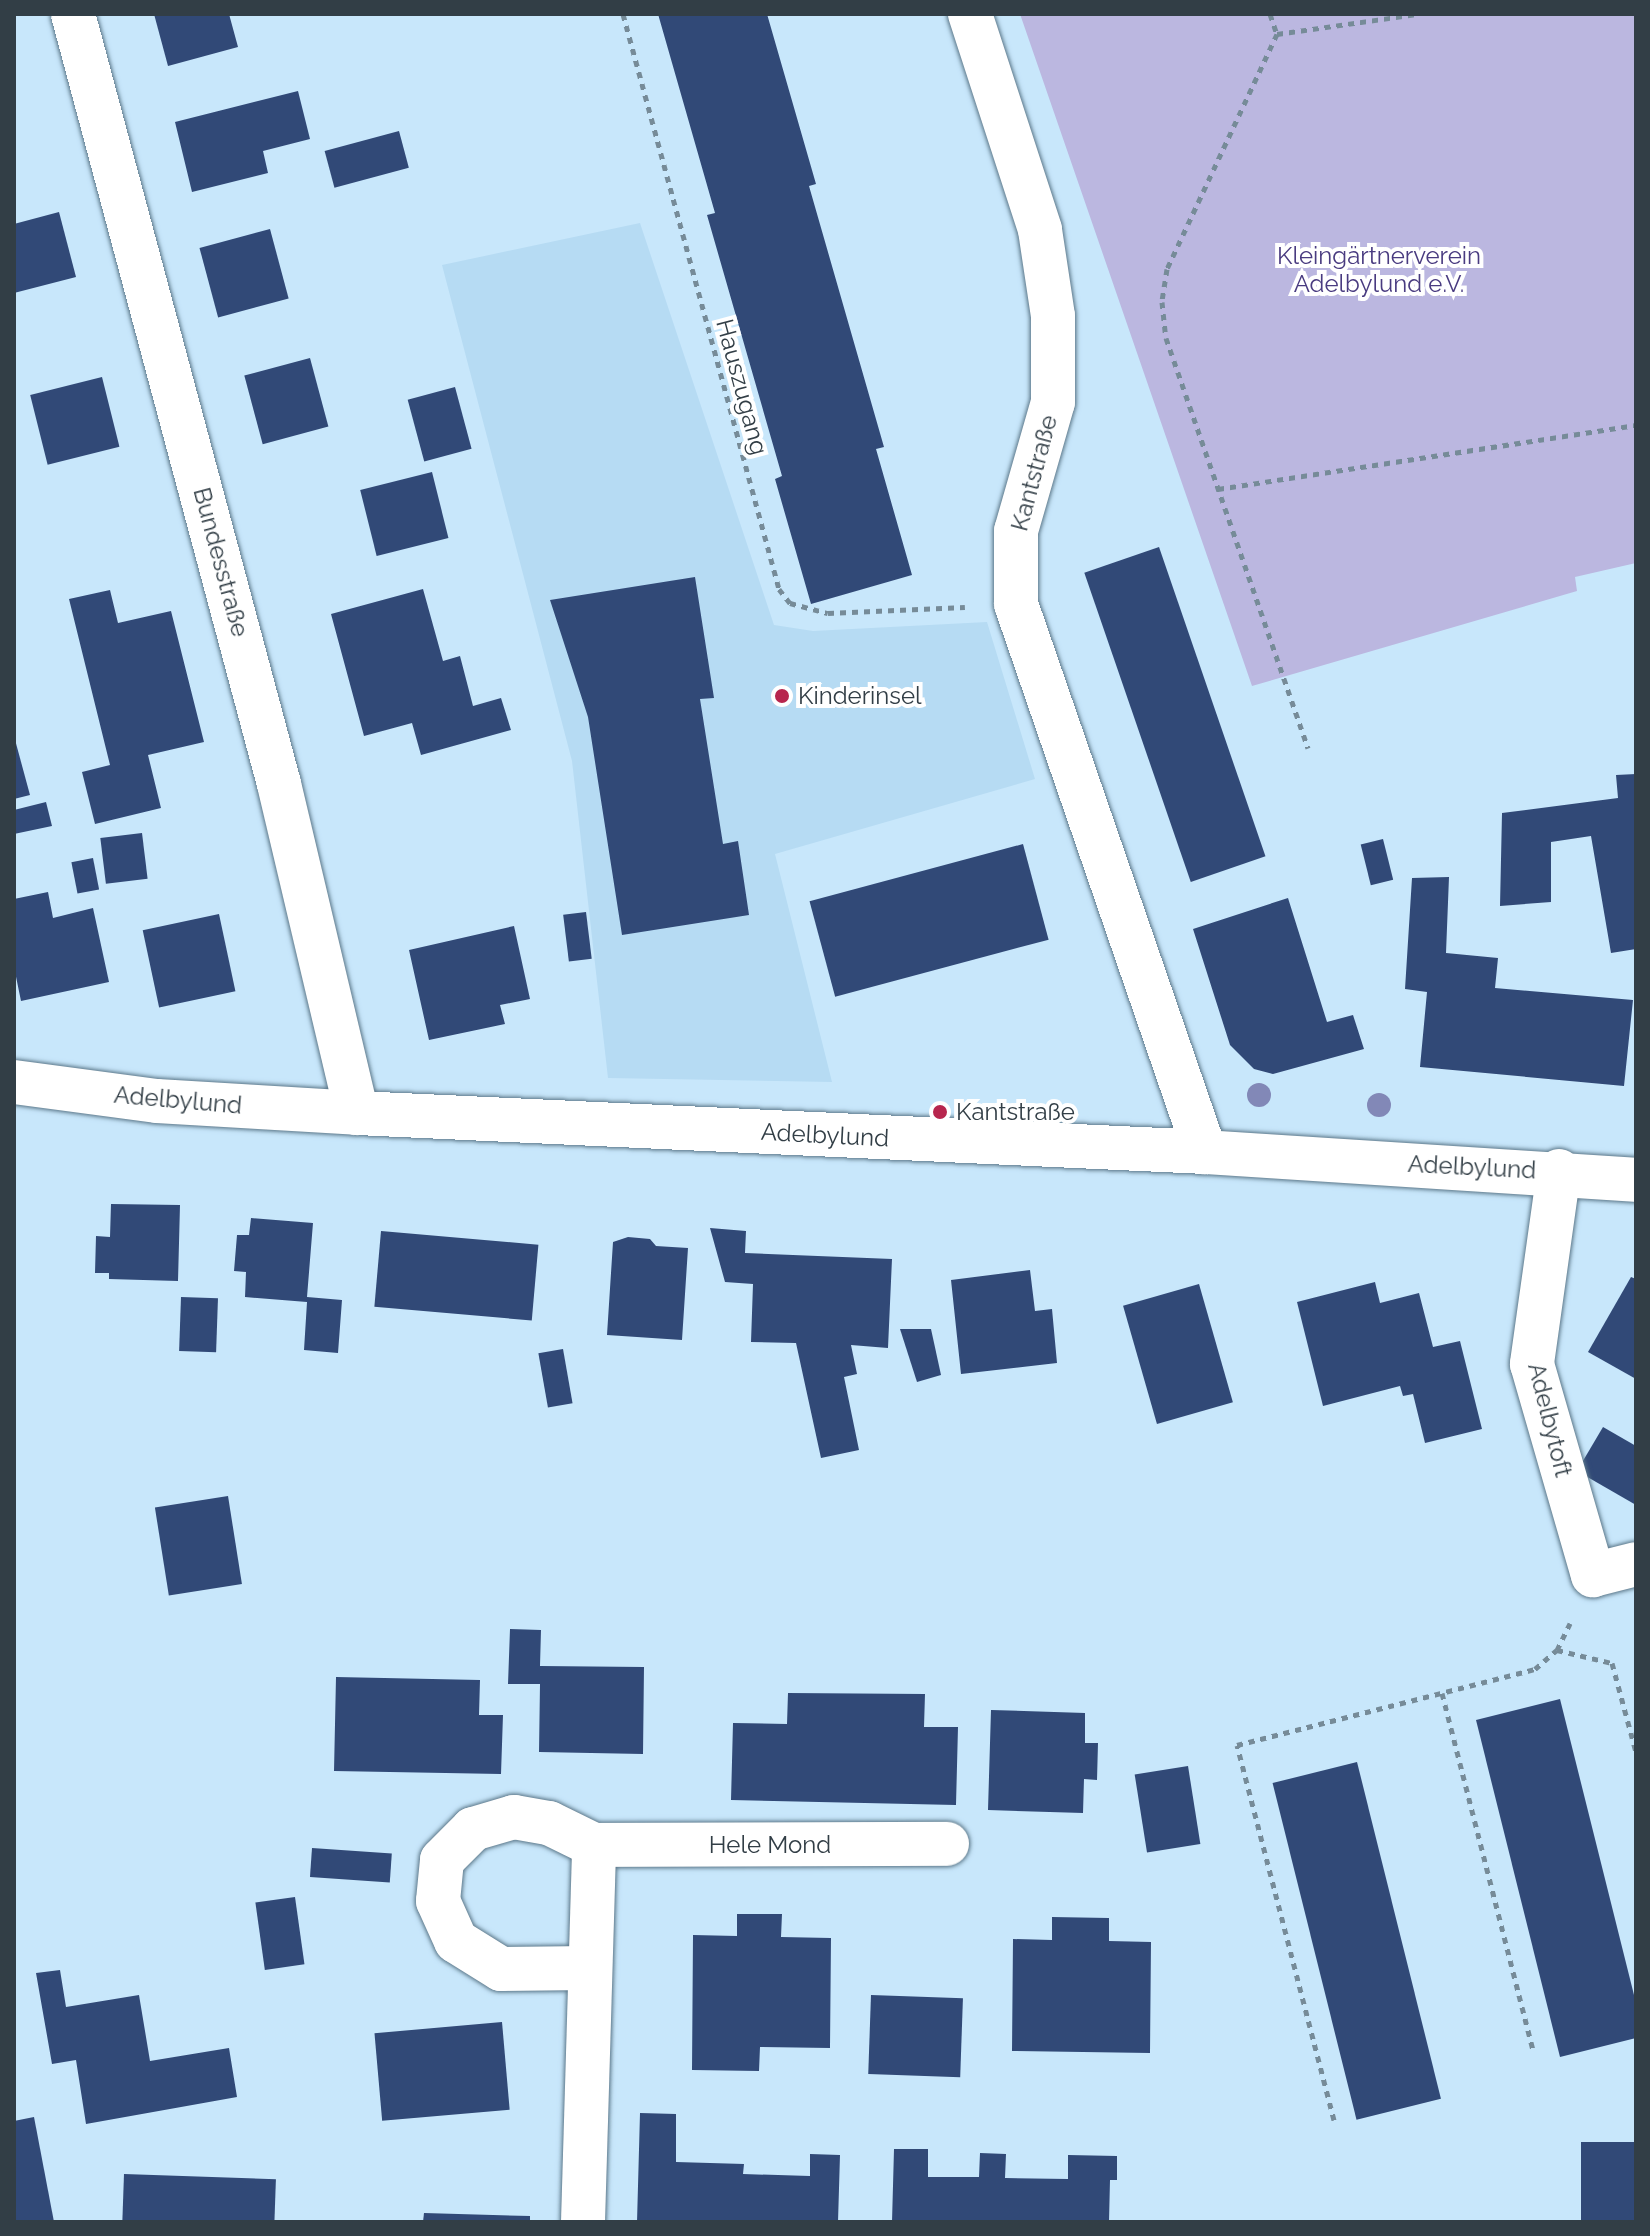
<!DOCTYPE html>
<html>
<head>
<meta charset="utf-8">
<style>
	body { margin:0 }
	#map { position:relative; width:1650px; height:2236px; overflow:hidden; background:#c8e7fb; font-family:Raleway,sans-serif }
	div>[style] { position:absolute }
	.built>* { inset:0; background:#b6dbf3 }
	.green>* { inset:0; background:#bbb7e0 }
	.building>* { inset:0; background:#314977; transform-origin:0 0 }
	.path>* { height:5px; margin-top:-2.5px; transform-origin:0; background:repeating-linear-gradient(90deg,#768b98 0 6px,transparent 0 12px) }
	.roads { filter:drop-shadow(0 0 2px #5c788a) drop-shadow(0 0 2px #5c788a) }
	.minor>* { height:44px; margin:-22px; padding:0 22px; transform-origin:22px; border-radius:22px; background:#fff }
	.trees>* { width:24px; height:24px; margin:-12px; border-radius:50%; background:#8288b7 }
	.dots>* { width:22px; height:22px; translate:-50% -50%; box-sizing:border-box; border:4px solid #fff; border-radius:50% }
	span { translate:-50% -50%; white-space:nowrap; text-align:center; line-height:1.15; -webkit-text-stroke:8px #fff; paint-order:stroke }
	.park-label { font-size:24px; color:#493b80 }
	.street-label { font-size:24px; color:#323e46 }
	.poi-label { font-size:24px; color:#323e46 }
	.left { translate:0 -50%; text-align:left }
	.frame { position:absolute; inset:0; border:16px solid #323e46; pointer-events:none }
</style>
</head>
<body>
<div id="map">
	<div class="built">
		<i style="clip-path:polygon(640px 223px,774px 625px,813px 631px,987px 622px,1035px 779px,775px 854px,832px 1082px,608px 1078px,572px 761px,442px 265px)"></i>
	</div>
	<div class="green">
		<i style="clip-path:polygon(1020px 14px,1636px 14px,1636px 563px,1575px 577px,1577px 591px,1252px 686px)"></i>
	</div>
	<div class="building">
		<i style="clip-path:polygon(154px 14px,229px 14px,238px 47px,168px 66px)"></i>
		<i style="clip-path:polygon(658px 14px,767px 14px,816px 184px,809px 186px,884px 447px,876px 449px,912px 575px,811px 604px,775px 479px,782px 476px,707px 215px,715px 213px)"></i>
		<i style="clip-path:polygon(298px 91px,310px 139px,263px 151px,268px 173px,192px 192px,175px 122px)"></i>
		<i style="left:399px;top:131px;width:38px;height:77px;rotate:75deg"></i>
		<i style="clip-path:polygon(59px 212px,76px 277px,14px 293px,14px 224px)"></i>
		<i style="left:270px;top:229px;width:72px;height:73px;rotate:75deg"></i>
		<i style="left:310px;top:358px;width:71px;height:68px;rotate:75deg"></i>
		<i style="left:102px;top:377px;width:72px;height:74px;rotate:76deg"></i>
		<i style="left:455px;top:387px;width:64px;height:49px;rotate:75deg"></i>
		<i style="left:432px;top:472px;width:68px;height:74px;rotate:76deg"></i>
		<i style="left:1159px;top:547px;width:327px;height:79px;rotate:71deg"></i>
		<i style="clip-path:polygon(695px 577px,714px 698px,700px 699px,723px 844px,738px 841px,749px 915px,622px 935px,588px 717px,550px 600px)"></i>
		<i style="clip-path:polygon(423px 589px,443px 661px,460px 656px,473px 706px,501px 698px,511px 730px,421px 755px,412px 723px,364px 736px,331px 614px)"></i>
		<i style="clip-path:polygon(110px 590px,118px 623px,171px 611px,204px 742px,148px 755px,161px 808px,95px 824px,82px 772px,110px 765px,69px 599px)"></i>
		<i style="clip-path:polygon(14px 736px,30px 795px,14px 799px)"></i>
		<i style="clip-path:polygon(1636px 774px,1636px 949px,1611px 953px,1591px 836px,1551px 842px,1551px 902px,1500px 906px,1502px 813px,1618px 798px,1616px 775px)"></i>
		<i style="clip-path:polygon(46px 802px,52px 826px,14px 834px,14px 810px)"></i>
		<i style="left:142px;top:833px;width:46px;height:42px;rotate:83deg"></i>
		<i style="left:1383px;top:839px;width:42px;height:23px;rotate:76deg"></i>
		<i style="left:1023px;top:844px;width:99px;height:221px;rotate:75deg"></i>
		<i style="left:93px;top:858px;width:32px;height:22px;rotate:79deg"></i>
		<i style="clip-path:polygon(1449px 877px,1446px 953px,1498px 958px,1495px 988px,1633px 1000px,1624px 1086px,1420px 1067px,1427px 992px,1405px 989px,1412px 878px)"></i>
		<i style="clip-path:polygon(48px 892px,53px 918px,93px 908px,109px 982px,21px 1001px,14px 967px,14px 899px)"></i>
		<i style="clip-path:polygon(1288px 898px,1327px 1022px,1353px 1015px,1364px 1049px,1273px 1074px,1254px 1069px,1230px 1045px,1193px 929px)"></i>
		<i style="left:586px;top:912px;width:47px;height:23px;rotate:83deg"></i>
		<i style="left:219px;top:914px;width:79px;height:78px;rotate:78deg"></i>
		<i style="clip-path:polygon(514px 926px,530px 999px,500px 1005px,505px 1024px,429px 1040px,409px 950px)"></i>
		<i style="clip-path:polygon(111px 1204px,180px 1205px,178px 1281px,109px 1279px,109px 1273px,95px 1273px,96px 1236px,110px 1237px)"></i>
		<i style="clip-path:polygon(251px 1218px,313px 1223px,307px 1297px,342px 1300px,338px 1353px,304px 1350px,307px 1302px,245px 1297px,246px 1272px,234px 1271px,237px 1235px,249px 1235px)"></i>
		<i style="clip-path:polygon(710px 1228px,746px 1231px,745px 1253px,892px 1259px,888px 1348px,851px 1345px,857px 1374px,844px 1377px,859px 1450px,821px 1458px,796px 1343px,751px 1342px,753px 1284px,725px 1282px)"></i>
		<i style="left:381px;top:1231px;width:158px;height:76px;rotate:5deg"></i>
		<i style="clip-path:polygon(628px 1237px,650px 1239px,656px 1246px,688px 1248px,682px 1340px,607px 1335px,613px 1242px)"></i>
		<i style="clip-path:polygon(1030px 1270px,1035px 1311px,1052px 1309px,1057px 1363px,961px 1374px,951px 1280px)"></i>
		<i style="clip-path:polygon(1631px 1277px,1636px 1279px,1636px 1379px,1588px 1352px)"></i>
		<i style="clip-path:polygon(1375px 1282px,1380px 1303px,1419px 1293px,1433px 1347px,1460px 1341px,1482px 1429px,1425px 1443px,1413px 1394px,1403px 1396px,1400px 1386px,1323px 1406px,1297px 1302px)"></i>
		<i style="left:1199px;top:1284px;width:123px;height:79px;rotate:74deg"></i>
		<i style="left:181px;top:1297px;width:37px;height:54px;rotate:2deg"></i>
		<i style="clip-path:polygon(900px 1329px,931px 1329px,941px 1375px,917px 1382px)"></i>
		<i style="left:563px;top:1349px;width:55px;height:25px;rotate:80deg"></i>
		<i style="clip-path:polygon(1603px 1427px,1636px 1446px,1636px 1505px,1577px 1471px)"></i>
		<i style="left:228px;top:1496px;width:89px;height:74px;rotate:81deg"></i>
		<i style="clip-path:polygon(510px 1629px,541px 1630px,540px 1666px,644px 1667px,643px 1754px,539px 1752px,540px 1684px,508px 1684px)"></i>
		<i style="clip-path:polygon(336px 1677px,480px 1680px,479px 1715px,503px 1715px,501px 1774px,334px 1771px)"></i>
		<i style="clip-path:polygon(788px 1693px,925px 1694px,924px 1727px,958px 1727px,956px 1805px,731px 1800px,733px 1723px,787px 1724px)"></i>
		<i style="clip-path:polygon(1560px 1699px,1636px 2003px,1636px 2038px,1560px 2057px,1476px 1720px)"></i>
		<i style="clip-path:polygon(991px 1710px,1085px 1713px,1085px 1743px,1098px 1743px,1097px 1780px,1084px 1779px,1083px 1813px,988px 1810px)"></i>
		<i style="left:1357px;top:1762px;width:347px;height:87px;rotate:76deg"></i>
		<i style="left:1188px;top:1766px;width:79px;height:54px;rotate:81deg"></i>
		<i style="left:312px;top:1848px;width:80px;height:29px;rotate:4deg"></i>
		<i style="left:295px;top:1897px;width:68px;height:40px;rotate:82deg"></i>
		<i style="clip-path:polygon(737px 1914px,782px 1914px,781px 1937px,831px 1938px,830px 2048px,760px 2047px,759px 2071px,692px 2070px,693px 1935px,737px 1936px)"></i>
		<i style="clip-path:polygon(1052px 1917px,1109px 1918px,1109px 1941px,1151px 1942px,1150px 2053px,1012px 2051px,1013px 1939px,1052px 1940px)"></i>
		<i style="clip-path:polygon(60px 1970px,66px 2007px,139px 1995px,150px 2061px,229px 2048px,237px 2097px,86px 2124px,76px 2060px,52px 2064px,36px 1973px)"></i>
		<i style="left:871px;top:1995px;width:92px;height:79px;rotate:2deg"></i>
		<i style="left:502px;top:2022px;width:88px;height:128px;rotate:85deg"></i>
		<i style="clip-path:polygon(640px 2113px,676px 2114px,676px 2162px,744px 2164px,743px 2174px,810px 2176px,810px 2154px,840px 2155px,838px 2222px,637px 2222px)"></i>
		<i style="clip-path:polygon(34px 2117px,54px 2222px,14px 2222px,14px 2121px)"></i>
		<i style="left:1636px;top:2142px;width:80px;height:55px;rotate:90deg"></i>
		<i style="clip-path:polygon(894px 2149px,928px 2149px,928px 2177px,979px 2177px,980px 2153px,1006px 2154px,1005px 2178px,1068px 2179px,1068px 2155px,1117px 2156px,1117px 2180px,1110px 2180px,1109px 2222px,892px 2222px)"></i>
		<i style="left:124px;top:2174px;width:152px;height:48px;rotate:2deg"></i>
		<i style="clip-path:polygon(424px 2213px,530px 2216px,530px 2222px,423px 2222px)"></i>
	</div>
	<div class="path">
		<i style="left:623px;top:14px;width:596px;rotate:74.82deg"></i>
		<i style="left:779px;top:589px;width:18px;rotate:52deg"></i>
		<i style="left:790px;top:603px;width:39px;rotate:15deg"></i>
		<i style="left:828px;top:613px;width:137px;rotate:-2.5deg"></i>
		<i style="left:1270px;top:14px;width:21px;rotate:71deg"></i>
		<i style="left:1277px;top:34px;width:259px;rotate:115.1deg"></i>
		<i style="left:1167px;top:269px;width:33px;rotate:99deg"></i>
		<i style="left:1162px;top:302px;width:36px;rotate:84deg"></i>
		<i style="left:1166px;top:338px;width:434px;rotate:70.9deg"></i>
		<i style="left:1277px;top:34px;width:141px;rotate:-8.1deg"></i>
		<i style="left:1218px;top:489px;width:423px;rotate:-8.7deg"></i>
		<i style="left:1557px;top:1650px;width:57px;rotate:13.3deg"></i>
		<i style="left:1612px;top:1663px;width:92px;rotate:74.9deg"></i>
		<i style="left:1442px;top:1693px;width:367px;rotate:75.7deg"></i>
		<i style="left:1334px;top:2120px;width:387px;rotate:-104.5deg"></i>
		<i style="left:1237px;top:1745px;width:308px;rotate:-14.3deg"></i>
		<i style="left:1535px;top:1669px;width:29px;rotate:-41deg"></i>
		<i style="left:1557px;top:1650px;width:30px;rotate:-64deg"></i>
	</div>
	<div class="roads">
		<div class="minor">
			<i style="left:73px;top:14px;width:797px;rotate:75.02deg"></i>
			<i style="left:279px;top:784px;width:338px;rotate:76.7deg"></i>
			<i style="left:970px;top:14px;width:227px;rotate:72deg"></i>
			<i style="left:1040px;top:230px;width:87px;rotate:81.4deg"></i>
			<i style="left:1053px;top:316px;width:86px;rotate:90deg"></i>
			<i style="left:1053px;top:402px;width:134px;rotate:106deg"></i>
			<i style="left:1016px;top:531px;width:73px;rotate:90deg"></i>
			<i style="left:1016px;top:604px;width:580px;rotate:70.97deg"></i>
			<i style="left:14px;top:1082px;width:144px;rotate:7.6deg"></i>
			<i style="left:157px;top:1101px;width:200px;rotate:3.4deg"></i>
			<i style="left:357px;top:1113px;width:849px;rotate:2.63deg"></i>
			<i style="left:1205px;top:1152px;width:432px;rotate:3.7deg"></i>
			<i style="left:1559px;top:1171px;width:195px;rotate:98deg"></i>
			<i style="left:1532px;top:1364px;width:220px;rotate:73.9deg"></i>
			<i style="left:1593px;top:1575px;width:44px;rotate:-14.3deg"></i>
			<i style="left:589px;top:1968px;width:88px;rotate:179.3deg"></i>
			<i style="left:501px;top:1969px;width:53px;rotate:-148.1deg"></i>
			<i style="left:456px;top:1941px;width:44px;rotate:-114.2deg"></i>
			<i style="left:438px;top:1901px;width:41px;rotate:-84.4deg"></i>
			<i style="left:442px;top:1860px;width:44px;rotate:-45deg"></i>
			<i style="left:473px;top:1829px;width:43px;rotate:-16.3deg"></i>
			<i style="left:514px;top:1817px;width:36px;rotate:10deg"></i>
			<i style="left:549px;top:1823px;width:50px;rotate:26.1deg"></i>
			<i style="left:594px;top:1845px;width:353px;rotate:-0.2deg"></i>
			<i style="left:583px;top:2222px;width:377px;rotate:-88.3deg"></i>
		</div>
	</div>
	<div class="trees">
		<i style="left:1259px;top:1095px"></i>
		<i style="left:1379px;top:1105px"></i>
	</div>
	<div class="dots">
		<i style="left:782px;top:696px;background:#b7264e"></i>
		<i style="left:940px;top:1112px;background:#b7264e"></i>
	</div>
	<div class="park-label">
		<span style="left:1379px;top:270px">Kleingärtnerverein<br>Adelbylund e.V.</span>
	</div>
	<div class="street-label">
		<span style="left:742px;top:387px;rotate:75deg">Hauszugang</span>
		<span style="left:1034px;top:473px;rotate:-75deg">Kantstraße</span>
		<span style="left:221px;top:562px;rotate:75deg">Bundesstraße</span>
		<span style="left:178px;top:1100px;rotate:5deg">Adelbylund</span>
		<span style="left:825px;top:1135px;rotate:3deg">Adelbylund</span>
		<span style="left:1472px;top:1167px;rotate:3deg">Adelbylund</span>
		<span style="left:1550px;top:1420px;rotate:76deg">Adelbytoft</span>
		<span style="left:770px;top:1845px">Hele Mond</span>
	</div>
	<div class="poi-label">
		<span class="left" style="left:798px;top:696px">Kinderinsel</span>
		<span class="left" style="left:956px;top:1112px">Kantstraße</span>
	</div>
	<div class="frame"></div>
</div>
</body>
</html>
